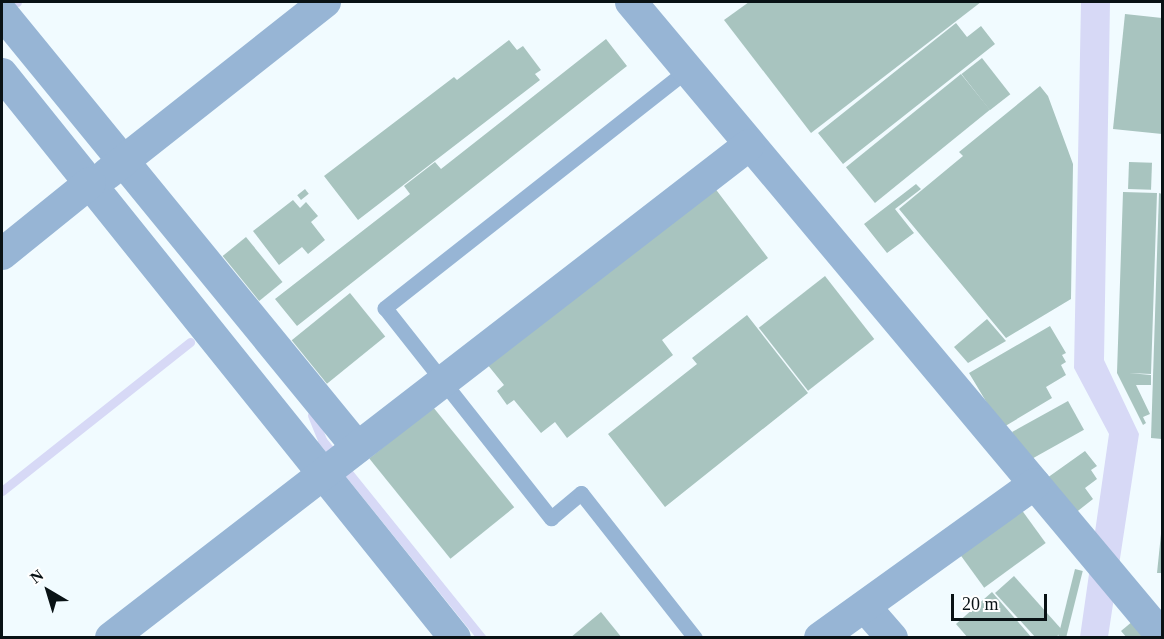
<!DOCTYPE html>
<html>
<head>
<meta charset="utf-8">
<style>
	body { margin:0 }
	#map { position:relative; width:1164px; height:639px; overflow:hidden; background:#f1fbff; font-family:Georgia,serif }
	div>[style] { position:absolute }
	.water>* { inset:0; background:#d7d9f6 }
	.stream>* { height:9px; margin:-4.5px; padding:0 4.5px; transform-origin:4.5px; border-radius:4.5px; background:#d7d9f6 }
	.building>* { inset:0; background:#a8c4bf; transform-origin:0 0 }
	.lane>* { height:15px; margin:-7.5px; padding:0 7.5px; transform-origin:7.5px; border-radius:7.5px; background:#97b5d5 }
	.street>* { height:32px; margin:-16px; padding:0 16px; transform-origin:16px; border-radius:16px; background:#97b5d5 }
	span { translate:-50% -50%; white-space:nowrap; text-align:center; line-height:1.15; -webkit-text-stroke:4.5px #fff; paint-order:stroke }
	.frame { position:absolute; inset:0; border:3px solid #091215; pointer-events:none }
	.north { position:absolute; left:18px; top:561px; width:60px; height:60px; -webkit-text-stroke:4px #fff; paint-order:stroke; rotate:322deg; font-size:16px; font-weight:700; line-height:24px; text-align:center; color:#091215 }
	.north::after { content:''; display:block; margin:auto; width:21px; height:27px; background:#091215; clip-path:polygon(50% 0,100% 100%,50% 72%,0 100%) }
	.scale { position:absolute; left:951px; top:594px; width:96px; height:27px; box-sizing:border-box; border:3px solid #091215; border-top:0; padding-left:8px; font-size:18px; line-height:21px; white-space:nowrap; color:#091215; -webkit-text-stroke:4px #fff; paint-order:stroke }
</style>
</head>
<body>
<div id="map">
	<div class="water">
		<i style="clip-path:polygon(1081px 2px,1110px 2px,1104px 360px,1139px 434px,1108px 637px,1080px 637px,1109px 434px,1074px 368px)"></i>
	</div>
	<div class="stream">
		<i style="left:16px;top:2px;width:1px"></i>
		<i style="left:312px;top:415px;width:27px;rotate:68deg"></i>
		<i style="left:322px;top:440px;width:255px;rotate:51.1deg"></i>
		<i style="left:2px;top:491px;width:240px;rotate:-38.4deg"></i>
	</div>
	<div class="building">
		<i style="clip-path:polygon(749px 2px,981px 2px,811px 133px,724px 20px)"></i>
		<i style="clip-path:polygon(1125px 14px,1162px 18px,1162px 134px,1113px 129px)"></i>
		<i style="clip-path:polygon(956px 23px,967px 37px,981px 26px,995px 44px,843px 164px,818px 133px)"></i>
		<i style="clip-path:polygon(606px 39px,627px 66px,297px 326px,275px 299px,410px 194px,404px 186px,435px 162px,441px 169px)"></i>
		<i style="clip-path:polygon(509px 40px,517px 50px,523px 46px,541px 70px,535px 74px,540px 80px,358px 220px,324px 176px,454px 77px,457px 80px)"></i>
		<i style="left:982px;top:58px;width:46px;height:26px;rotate:52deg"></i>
		<i style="left:961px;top:74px;width:46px;height:148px;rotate:51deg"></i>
		<i style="clip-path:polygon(1040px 86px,1048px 96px,1073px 164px,1071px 299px,1006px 338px,899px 209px,963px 156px,959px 152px)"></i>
		<i style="left:1129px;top:162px;width:23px;height:27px;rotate:2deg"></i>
		<i style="clip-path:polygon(916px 184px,921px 189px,895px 209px,914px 233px,887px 253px,864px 224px)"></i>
		<i style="clip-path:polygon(714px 187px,768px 258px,662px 340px,673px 355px,567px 438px,555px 422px,541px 433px,514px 400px,507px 405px,497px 391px,504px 385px,487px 364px)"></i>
		<i style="left:305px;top:189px;width:6px;height:10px;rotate:51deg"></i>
		<i style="clip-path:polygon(1123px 192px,1157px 193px,1151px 374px,1129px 373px,1151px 375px,1151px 385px,1136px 385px,1150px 414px,1143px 417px,1146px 423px,1143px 425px,1117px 373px)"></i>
		<i style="clip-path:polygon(1159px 193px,1162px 194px,1162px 439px,1151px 438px)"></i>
		<i style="clip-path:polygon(293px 200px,300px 208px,306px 202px,318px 216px,311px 222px,325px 240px,308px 254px,302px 247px,279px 265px,253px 231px)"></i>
		<i style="left:246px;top:237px;width:58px;height:30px;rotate:51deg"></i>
		<i style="left:825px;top:276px;width:80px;height:84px;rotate:52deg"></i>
		<i style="left:350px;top:293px;width:56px;height:75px;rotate:51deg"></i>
		<i style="clip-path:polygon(747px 315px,808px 393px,665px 507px,608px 434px,697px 364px,692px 358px)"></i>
		<i style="clip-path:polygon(987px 319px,1006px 341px,968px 363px,954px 347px)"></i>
		<i style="clip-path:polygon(1050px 326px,1066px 353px,1062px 355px,1066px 362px,1061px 365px,1066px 375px,1046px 387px,1052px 398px,1002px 428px,969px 373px)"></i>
		<i style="left:1068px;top:401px;width:33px;height:64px;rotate:61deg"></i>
		<i style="left:433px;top:407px;width:129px;height:82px;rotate:51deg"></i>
		<i style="clip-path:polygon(1085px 451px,1097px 466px,1091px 470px,1097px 479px,1085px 488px,1093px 499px,1074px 514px,1047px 478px)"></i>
		<i style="left:1021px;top:509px;width:42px;height:76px;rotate:54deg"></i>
		<i style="clip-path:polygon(1161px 534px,1162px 534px,1162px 573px,1157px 573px)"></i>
		<i style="left:1075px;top:569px;width:8px;height:70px;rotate:14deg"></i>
		<i style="clip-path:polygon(1014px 576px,1063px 631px,1055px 638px,1036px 638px,995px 593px)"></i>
		<i style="clip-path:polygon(992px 592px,1032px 638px,968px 638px,956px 624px)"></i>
		<i style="clip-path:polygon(601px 612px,622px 638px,570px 638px)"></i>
		<i style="clip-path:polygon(1133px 621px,1146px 638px,1127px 638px,1121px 631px)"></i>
	</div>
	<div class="lane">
		<i style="left:687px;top:70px;width:385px;rotate:141.8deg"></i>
		<i style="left:385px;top:308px;width:268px;rotate:51.7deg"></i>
		<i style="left:551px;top:518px;width:39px;rotate:-40deg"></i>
		<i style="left:581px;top:493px;width:184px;rotate:51.8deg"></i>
	</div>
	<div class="street">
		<i style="left:631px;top:2px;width:827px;rotate:50.05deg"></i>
		<i style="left:2px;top:13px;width:561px;rotate:50.72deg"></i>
		<i style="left:2px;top:74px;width:723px;rotate:51.23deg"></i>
		<i style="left:107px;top:174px;width:278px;rotate:-38.3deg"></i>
		<i style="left:2px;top:254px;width:113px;rotate:-38.9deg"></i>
		<i style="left:865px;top:607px;width:41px;rotate:48.9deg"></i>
		<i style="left:111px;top:638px;width:806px;rotate:-37.69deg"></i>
		<i style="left:820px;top:638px;width:264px;rotate:-35.7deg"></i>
	</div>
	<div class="frame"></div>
	<div class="north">N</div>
	<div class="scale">20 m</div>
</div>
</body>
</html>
